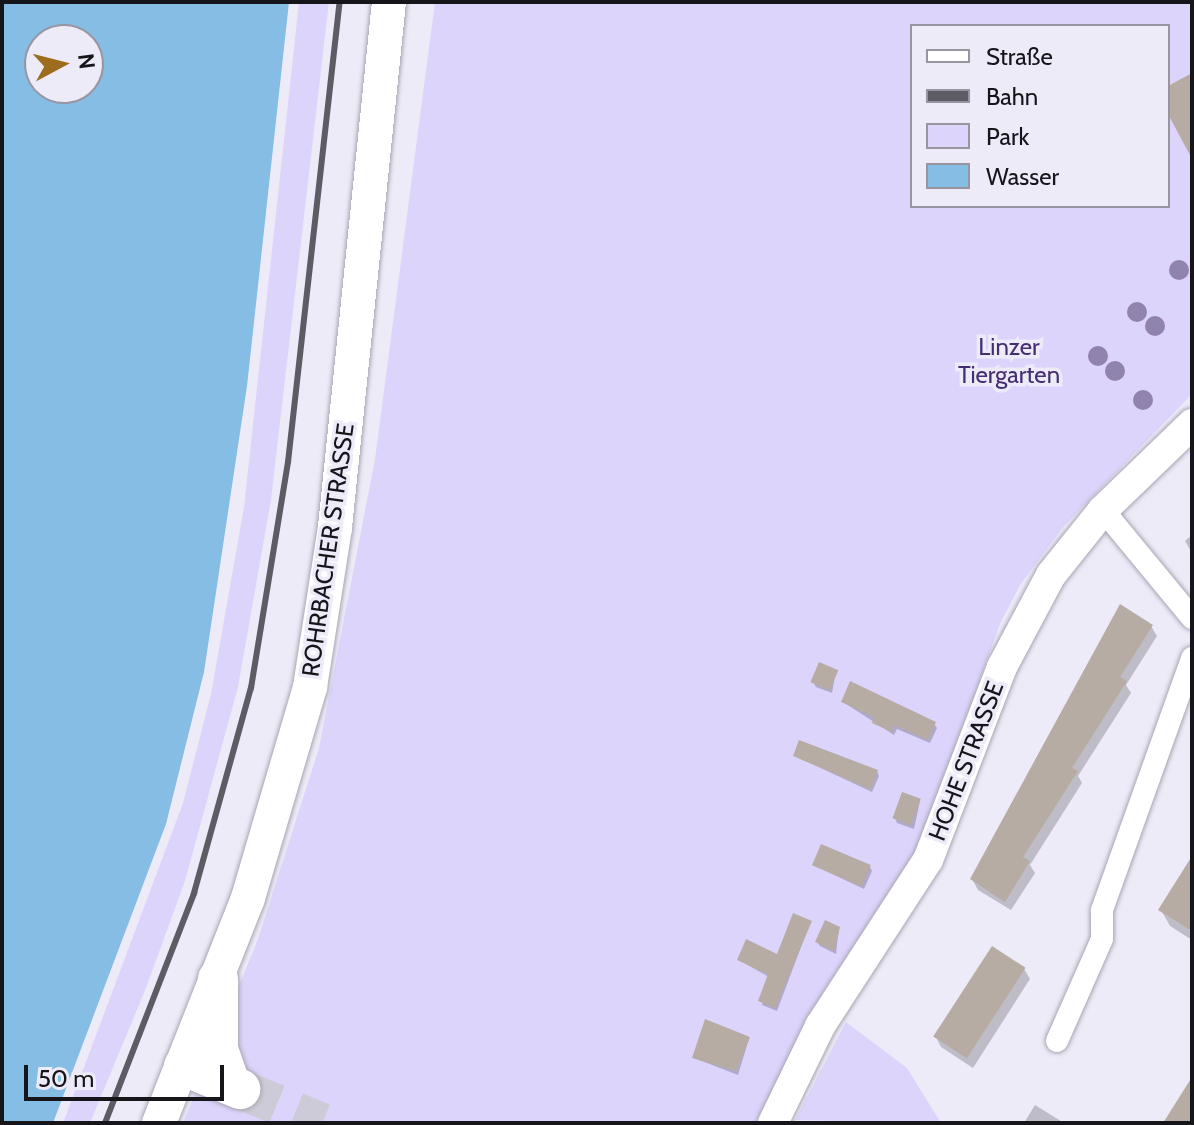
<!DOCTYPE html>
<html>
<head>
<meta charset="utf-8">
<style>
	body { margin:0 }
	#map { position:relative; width:1194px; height:1125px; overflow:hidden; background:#eeebf9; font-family:Cabin,sans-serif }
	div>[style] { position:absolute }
	.green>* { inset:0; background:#ddd4fc }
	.water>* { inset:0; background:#85bde4 }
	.shadow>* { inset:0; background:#0003 }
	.ferry>* { height:2px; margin-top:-1px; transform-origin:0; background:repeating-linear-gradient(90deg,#0d3a55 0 10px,transparent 0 18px) }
	.building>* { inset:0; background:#b7aca3; transform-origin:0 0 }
	.highway-tunnel>* { height:40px; margin-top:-20px; transform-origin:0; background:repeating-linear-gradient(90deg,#cecbd8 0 40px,transparent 0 60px) }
	.roads { filter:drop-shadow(0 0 2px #a8a5b2) drop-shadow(0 0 2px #a8a5b2) }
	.street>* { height:22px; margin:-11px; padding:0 11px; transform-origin:11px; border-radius:11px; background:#fff }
	.secondary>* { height:30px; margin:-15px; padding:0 15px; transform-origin:15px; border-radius:15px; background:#fff }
	.primary>* { height:34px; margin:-17px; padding:0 17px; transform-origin:17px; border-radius:17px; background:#fff }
	.highway>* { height:40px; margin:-20px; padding:0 20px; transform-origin:20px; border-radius:20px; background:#fff }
	.rail>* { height:6px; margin:-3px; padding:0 3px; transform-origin:3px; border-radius:3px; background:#5d5b63 }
	.trees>* { width:20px; height:20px; margin:-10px; border-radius:50%; background:#9083ae }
	span { translate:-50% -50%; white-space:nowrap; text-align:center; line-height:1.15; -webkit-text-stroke:7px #eeebf9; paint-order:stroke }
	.park-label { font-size:24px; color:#442e71 }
	.street-label { font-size:24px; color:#16151a }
	.frame { position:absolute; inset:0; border:4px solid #16151a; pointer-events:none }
	.legend { position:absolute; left:910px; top:24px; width:260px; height:184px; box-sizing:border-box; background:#eeebf9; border:2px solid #9895a0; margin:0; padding:10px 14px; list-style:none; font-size:24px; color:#16151a }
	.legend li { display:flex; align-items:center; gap:16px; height:40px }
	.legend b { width:40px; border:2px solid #9895a0 }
	.north { position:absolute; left:24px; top:24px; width:80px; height:80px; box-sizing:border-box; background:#eeebf9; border:2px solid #9895a0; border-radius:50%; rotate:83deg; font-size:22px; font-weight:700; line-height:32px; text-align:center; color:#16151a }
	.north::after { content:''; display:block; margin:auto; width:28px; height:36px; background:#9d6c1f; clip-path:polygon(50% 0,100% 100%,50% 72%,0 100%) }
	.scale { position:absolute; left:24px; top:1065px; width:200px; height:36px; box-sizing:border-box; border:4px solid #16151a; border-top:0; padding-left:10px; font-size:24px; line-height:28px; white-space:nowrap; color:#16151a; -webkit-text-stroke:6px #eeebf9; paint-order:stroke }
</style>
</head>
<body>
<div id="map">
	<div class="green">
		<i style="clip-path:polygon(299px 2px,329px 2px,271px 500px,238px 687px,185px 881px,146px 988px,90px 1123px,63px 1123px,183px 803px,211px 694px,244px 507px)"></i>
		<i style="clip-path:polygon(evenodd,435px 2px,1192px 2px,1192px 394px,1064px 526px,1020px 585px,1000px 624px,918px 850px,816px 1006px,757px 1123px,183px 1123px,258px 939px,319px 748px,375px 459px,435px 2px,912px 26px,1168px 26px,1168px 206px,912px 206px,912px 26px)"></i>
		<i style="clip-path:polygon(846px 1022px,907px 1068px,941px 1123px,795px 1120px)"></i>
	</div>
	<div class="water">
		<i style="clip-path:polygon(evenodd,2px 2px,289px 2px,247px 386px,204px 672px,166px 824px,53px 1123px,2px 1123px,2px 2px,40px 40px,88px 40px,88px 88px,40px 88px,40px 40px)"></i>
	</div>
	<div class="shadow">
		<i style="clip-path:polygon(1192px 535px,1192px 553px,1185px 541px)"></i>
		<i style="clip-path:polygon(1151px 626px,1157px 636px,1126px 685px,1131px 693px,1078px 776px,1082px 783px,1030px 865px,1035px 873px,1011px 910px,978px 890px,972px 879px)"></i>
		<i style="clip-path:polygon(836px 671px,832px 693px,816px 687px,813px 682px)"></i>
		<i style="clip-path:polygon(843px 702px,934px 724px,937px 728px,930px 743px,897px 729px,894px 735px)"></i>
		<i style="clip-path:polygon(795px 756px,877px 771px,879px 776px,872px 792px)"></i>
		<i style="clip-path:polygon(920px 801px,914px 829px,897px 823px,895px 818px)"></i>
		<i style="clip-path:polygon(1192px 860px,1192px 940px,1170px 926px,1161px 910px)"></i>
		<i style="clip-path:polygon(815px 866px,870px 867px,872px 871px,864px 889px)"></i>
		<i style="clip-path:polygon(810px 923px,777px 1011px,762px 1005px,769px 977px,739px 960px,778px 956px)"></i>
		<i style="clip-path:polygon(839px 928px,836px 954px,820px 946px,817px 942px)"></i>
		<i style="clip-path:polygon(1024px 969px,1030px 979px,973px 1068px,941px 1047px,936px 1037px)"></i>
		<i style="clip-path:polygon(749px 1039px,738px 1075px,694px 1058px)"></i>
		<i style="clip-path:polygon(1035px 1105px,1064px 1123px,1024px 1123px)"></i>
	</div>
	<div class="ferry">
		<i style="left:2px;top:6px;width:4px;rotate:-76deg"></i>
	</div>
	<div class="building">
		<i style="clip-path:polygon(1192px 73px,1192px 159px,1168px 114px,1168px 86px)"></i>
		<i style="clip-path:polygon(1120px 604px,1153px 625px,1120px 677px,1127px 681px,1072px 768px,1078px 771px,1023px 857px,1030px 861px,1005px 902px,970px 879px)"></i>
		<i style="left:819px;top:662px;width:21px;height:22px;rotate:23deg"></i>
		<i style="clip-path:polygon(850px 681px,936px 722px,928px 740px,894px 725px,892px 732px,872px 723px,874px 717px,841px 702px)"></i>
		<i style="clip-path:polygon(799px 740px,878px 770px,870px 789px,793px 756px)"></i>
		<i style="left:902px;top:792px;width:20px;height:28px;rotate:20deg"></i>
		<i style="left:821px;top:844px;width:54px;height:23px;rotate:23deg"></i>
		<i style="clip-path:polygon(1192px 856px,1192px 931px,1158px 910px)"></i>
		<i style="clip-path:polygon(793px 913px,812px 921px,775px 1008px,758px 1001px,768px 974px,737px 960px,746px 939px,777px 954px)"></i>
		<i style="clip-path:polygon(825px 920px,840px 927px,834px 951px,815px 942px)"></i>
		<i style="left:992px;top:946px;width:40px;height:108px;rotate:33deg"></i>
		<i style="clip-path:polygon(705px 1019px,750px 1037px,736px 1071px,692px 1058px)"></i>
		<i style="clip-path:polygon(1192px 1077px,1192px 1123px,1163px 1123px)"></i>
	</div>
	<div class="highway-tunnel">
		<i style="left:240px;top:1089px;width:89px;rotate:22.5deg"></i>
	</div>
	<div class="roads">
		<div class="street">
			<i style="left:1103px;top:510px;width:140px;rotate:50.5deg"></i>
			<i style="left:1057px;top:1041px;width:111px;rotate:-66.2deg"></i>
			<i style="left:1102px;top:939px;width:29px;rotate:-90deg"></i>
			<i style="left:1102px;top:910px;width:268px;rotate:-70.3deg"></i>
		</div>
		<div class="secondary">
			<i style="left:773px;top:1123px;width:108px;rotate:-64.1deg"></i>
			<i style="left:820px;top:1026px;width:198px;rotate:-57deg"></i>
			<i style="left:928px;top:860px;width:207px;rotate:-69deg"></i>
			<i style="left:1002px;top:667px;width:104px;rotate:-62deg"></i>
			<i style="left:1051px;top:575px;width:83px;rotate:-51.3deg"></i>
			<i style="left:1103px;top:510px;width:124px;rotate:-44deg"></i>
		</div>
		<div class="primary">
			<i style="left:159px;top:1123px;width:242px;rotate:-68.4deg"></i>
			<i style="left:248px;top:898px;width:220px;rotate:-73.6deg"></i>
			<i style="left:310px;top:687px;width:162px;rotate:-81.1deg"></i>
			<i style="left:335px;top:527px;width:528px;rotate:-84.13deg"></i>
		</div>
		<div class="highway">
			<i style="left:218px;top:979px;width:70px;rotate:90deg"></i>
			<i style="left:218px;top:1049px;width:37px;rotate:71deg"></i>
			<i style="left:184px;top:1066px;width:61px;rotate:22.3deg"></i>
		</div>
	</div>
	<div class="rail">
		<i style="left:105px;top:1123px;width:247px;rotate:-68.8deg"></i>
		<i style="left:194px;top:893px;width:213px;rotate:-74.5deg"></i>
		<i style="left:251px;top:688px;width:229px;rotate:-80.7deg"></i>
		<i style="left:288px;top:462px;width:463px;rotate:-83.6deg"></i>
	</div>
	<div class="trees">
		<i style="left:1179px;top:270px"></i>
		<i style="left:1137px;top:312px"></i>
		<i style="left:1155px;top:326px"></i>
		<i style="left:1098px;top:356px"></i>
		<i style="left:1115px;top:371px"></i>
		<i style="left:1143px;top:400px"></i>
	</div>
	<div class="park-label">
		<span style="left:1009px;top:361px">Linzer<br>Tiergarten</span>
	</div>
	<div class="street-label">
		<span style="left:328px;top:550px;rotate:-82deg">ROHRBACHER STRASSE</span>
		<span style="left:966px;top:761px;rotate:-69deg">HOHE STRASSE</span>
	</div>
	<div class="frame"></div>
	<ul class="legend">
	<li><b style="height:10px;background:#fff"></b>Straße</li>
	<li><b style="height:10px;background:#5d5b63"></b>Bahn</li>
	<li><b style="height:22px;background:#ddd4fc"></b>Park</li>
	<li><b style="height:22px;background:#85bde4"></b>Wasser</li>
	</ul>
	<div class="north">N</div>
	<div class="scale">50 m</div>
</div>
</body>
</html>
